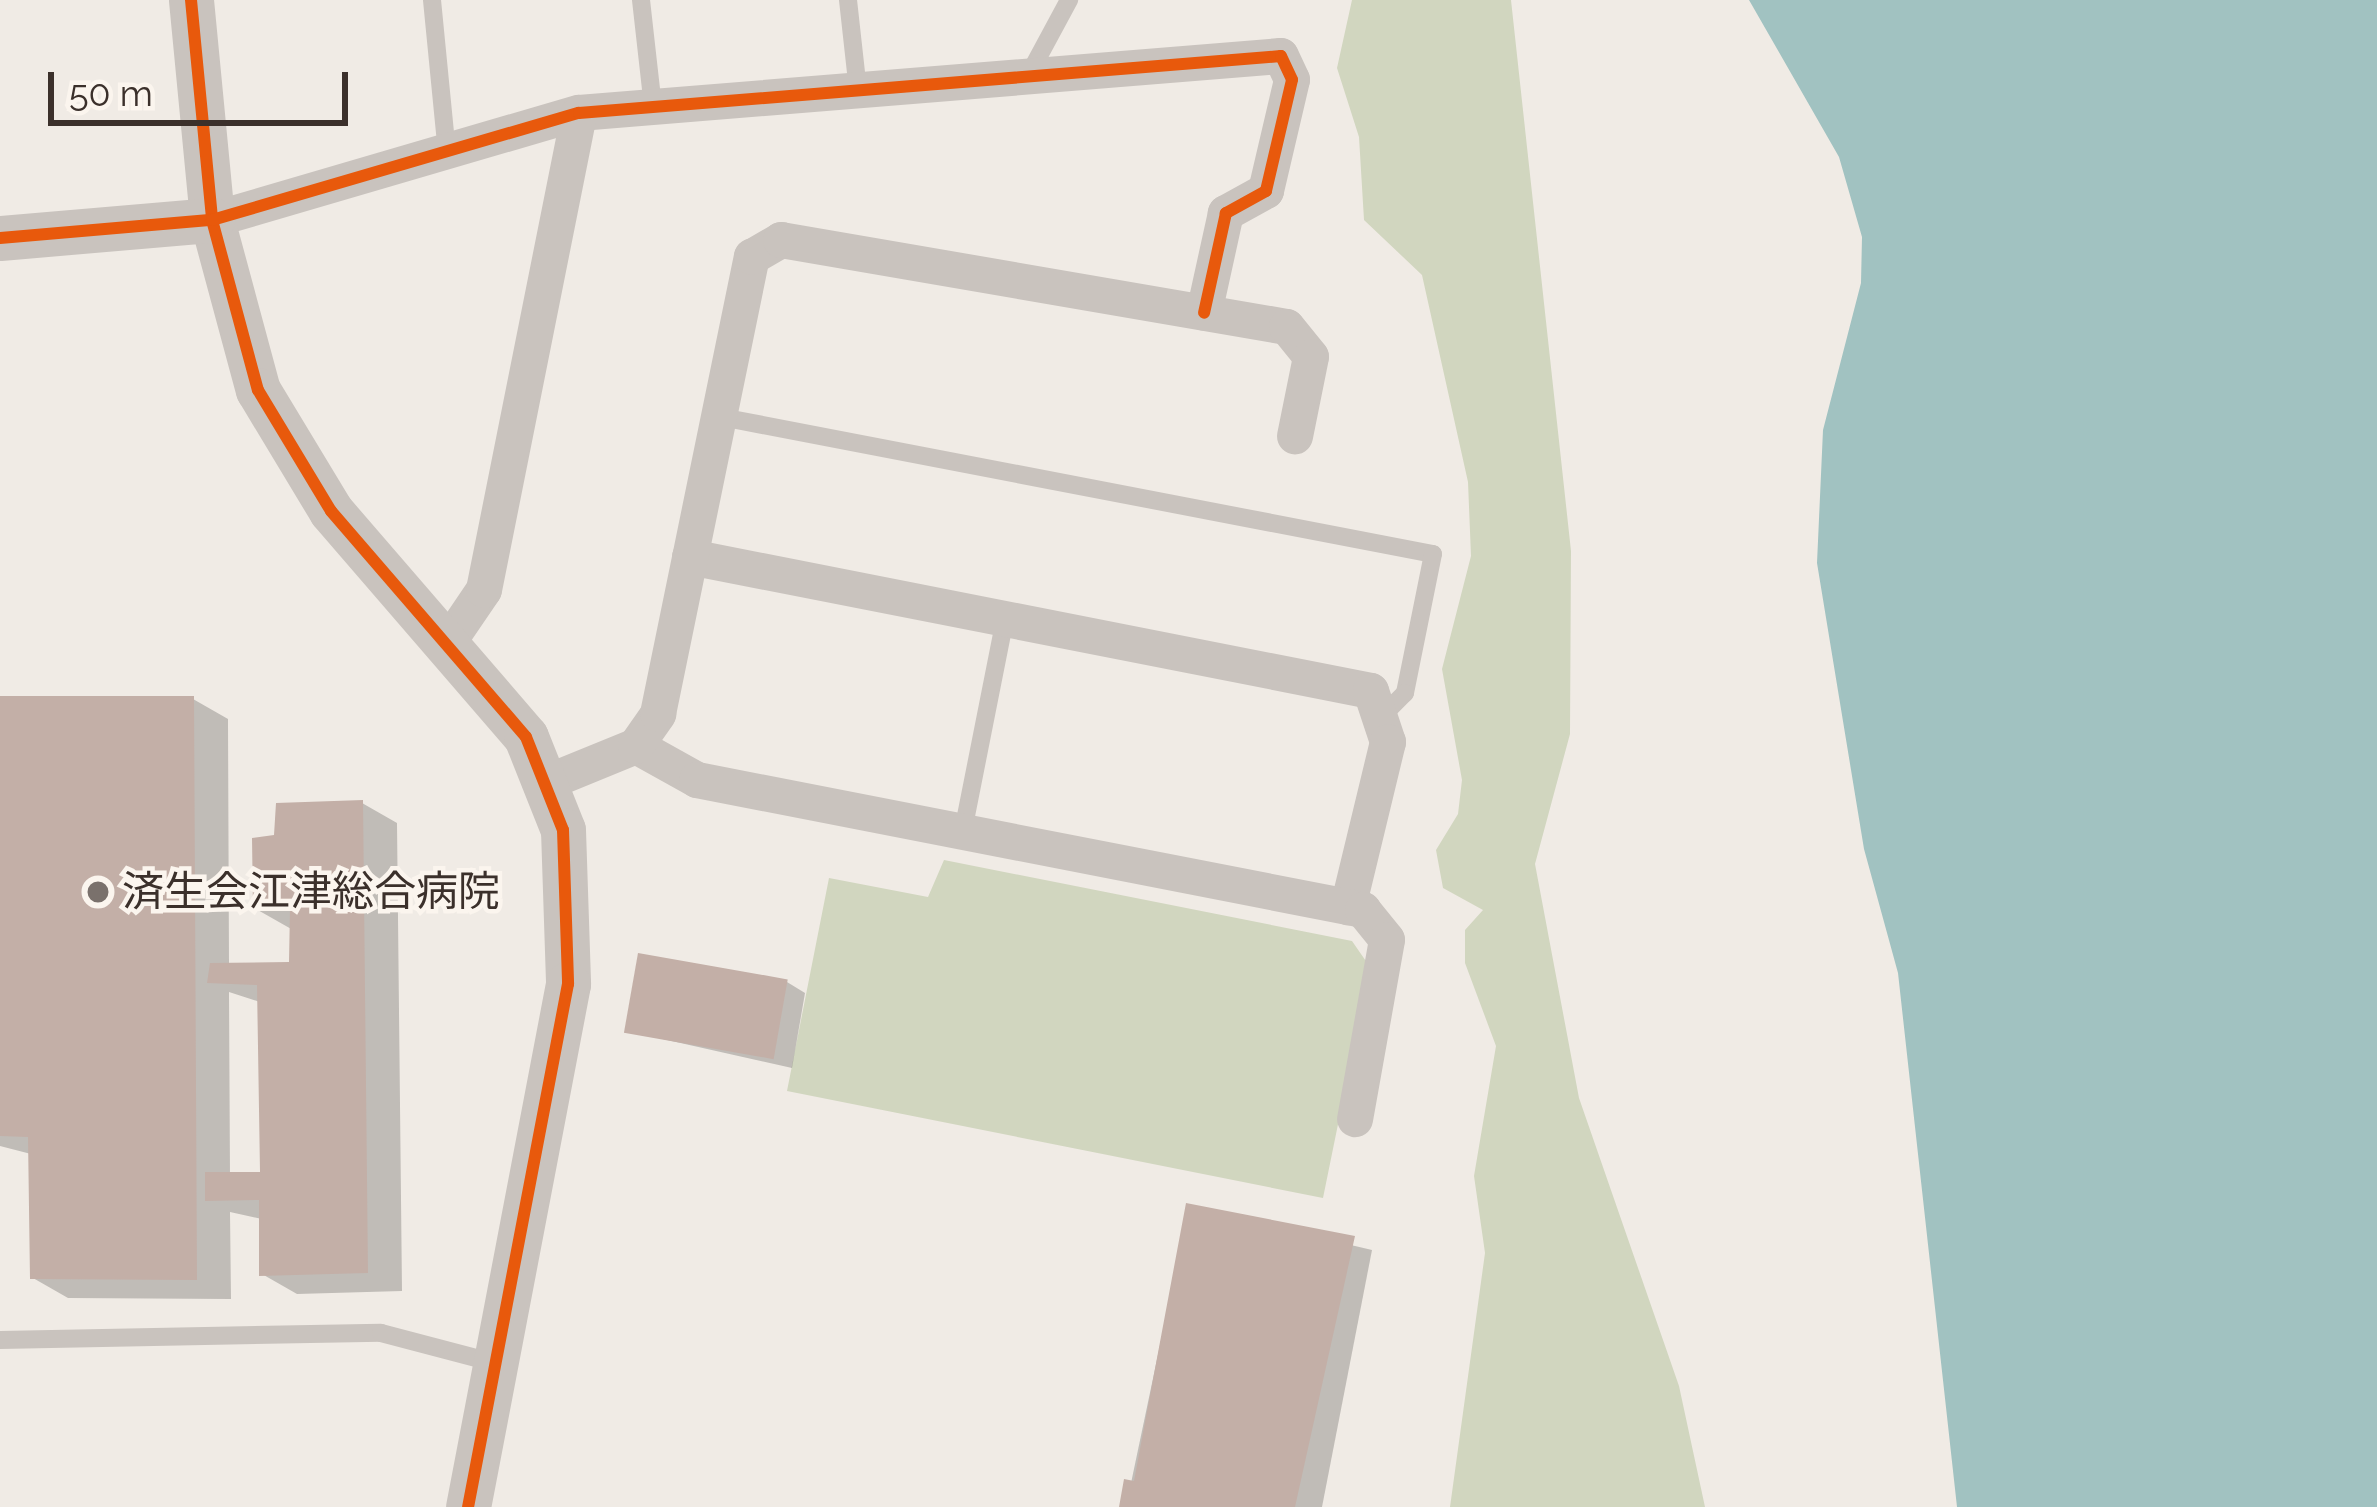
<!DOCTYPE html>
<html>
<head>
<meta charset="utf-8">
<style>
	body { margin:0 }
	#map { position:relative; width:2377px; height:1507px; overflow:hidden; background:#f0ebe5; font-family:Raleway,"Noto Sans JP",sans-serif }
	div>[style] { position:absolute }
	.green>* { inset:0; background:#d1d6bf }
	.water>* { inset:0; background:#a1c2c1 }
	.shadow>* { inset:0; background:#0003 }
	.building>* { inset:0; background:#c3afa7; transform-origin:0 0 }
	.service>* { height:18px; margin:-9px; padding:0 9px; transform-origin:9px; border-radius:9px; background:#c9c3be }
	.minor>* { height:36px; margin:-18px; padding:0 18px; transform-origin:18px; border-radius:18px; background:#c9c3be }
	.tertiary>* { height:45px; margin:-22.5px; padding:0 22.5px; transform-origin:22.5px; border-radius:22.5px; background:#c9c3be }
	.cycleway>* { height:12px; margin:-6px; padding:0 6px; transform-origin:6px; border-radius:6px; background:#e8590c }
	.dots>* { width:33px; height:33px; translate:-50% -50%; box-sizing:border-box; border:6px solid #fbf5ee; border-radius:50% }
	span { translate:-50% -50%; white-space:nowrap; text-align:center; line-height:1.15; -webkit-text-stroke:9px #fbf5ee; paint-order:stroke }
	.poi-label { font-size:42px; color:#3b302b }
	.left { translate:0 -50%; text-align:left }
	.scale { position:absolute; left:48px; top:72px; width:300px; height:54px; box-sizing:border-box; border:6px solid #3b302b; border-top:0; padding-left:15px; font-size:36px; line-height:42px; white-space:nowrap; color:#3b302b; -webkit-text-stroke:9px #fbf5ee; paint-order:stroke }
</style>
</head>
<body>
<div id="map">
	<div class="green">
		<i style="clip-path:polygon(1352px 0,1511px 0,1571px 551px,1570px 734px,1535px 864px,1579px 1098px,1679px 1386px,1705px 1507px,1450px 1507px,1485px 1253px,1474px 1176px,1496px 1046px,1465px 963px,1465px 930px,1483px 910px,1443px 888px,1436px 850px,1458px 814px,1462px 780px,1442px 669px,1471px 556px,1468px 482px,1422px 275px,1364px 220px,1359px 137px,1337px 68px)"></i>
		<i style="clip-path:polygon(944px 860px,1352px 941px,1370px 967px,1323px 1198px,787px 1091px,829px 878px,928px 897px)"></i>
	</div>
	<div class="water">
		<i style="clip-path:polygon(1749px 0,2377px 0,2377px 1507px,1957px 1507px,1898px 973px,1864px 849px,1817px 563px,1823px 430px,1861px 283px,1862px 237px,1839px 157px)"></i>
	</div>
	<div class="shadow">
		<i style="clip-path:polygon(evenodd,0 699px,193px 699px,228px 719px,229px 966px,292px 965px,293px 930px,256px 909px,276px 838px,362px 803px,397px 823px,402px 1291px,297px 1294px,262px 1274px,262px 1219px,230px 1212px,231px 1299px,68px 1298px,33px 1278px,31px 1154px,0 1146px,0 699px,229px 992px,260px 1002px,263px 1175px,230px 1175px,229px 992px)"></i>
		<i style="clip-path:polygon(787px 982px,805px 993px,792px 1068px,627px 1031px)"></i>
		<i style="clip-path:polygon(1189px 1207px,1372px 1250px,1322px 1507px,1126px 1507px)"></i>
	</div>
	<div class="building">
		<i style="clip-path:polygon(0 696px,194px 696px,197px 1280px,30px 1279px,28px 1137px,0 1136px)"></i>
		<i style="clip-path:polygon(363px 800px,368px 1273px,259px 1276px,259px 1200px,205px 1201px,205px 1172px,260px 1172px,257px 985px,207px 983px,210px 963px,289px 962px,290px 909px,253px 910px,252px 838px,274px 835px,276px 803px)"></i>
		<i style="left:638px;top:953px;width:152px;height:81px;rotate:10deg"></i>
		<i style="clip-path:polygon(1186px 1203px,1355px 1236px,1295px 1507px,1119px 1507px,1124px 1479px,1134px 1481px)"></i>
	</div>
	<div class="service">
		<i style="left:432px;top:0;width:153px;rotate:84.4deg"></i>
		<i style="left:641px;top:0;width:108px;rotate:83.6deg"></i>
		<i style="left:848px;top:0;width:92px;rotate:83.7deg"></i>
		<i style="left:1027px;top:78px;width:89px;rotate:-61.7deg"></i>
		<i style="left:721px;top:417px;width:725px;rotate:10.89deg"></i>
		<i style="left:1433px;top:554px;width:142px;rotate:101.4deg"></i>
		<i style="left:1405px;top:693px;width:27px;rotate:135deg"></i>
		<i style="left:962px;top:836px;width:222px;rotate:-78.8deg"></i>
		<i style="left:0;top:1340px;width:381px;rotate:-1.1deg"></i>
		<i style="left:381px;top:1333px;width:118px;rotate:14.7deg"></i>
	</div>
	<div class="minor">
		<i style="left:212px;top:220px;width:382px;rotate:-16.3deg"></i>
		<i style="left:579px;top:113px;width:704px;rotate:-4.64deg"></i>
		<i style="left:1281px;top:56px;width:26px;rotate:65deg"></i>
		<i style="left:1292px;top:80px;width:114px;rotate:103.2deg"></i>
		<i style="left:1266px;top:191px;width:46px;rotate:151.2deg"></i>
		<i style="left:1226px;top:213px;width:102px;rotate:102.4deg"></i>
		<i style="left:690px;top:557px;width:694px;rotate:11.13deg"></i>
		<i style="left:1371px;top:691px;width:54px;rotate:71.6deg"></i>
		<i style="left:1388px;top:742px;width:170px;rotate:103.6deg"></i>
		<i style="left:450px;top:640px;width:60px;rotate:-55.8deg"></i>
		<i style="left:484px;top:590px;width:486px;rotate:-78.7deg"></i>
		<i style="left:636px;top:746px;width:70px;rotate:29.1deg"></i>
		<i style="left:697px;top:780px;width:679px;rotate:11.04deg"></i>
		<i style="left:1363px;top:910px;width:38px;rotate:51deg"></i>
		<i style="left:1387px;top:940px;width:182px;rotate:100.1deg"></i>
		<i style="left:548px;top:782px;width:95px;rotate:-22.2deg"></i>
		<i style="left:636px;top:746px;width:39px;rotate:-55deg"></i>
		<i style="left:658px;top:714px;width:467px;rotate:-78.4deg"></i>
		<i style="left:752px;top:257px;width:34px;rotate:-30deg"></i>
		<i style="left:781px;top:240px;width:513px;rotate:9.76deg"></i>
		<i style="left:1287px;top:327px;width:38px;rotate:51deg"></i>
		<i style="left:1311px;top:357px;width:81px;rotate:101.4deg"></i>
	</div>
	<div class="tertiary">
		<i style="left:191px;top:0;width:221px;rotate:84.5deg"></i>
		<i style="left:212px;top:220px;width:176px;rotate:74.9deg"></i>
		<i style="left:258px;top:390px;width:141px;rotate:58.9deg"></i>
		<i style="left:331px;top:511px;width:298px;rotate:49.2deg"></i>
		<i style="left:526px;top:737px;width:100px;rotate:68.3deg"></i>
		<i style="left:563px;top:830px;width:154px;rotate:88.1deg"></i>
		<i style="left:568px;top:984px;width:532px;rotate:100.82deg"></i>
		<i style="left:0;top:238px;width:213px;rotate:-4.9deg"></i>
	</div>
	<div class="cycleway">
		<i style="left:191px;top:0;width:221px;rotate:84.5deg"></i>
		<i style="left:212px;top:220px;width:176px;rotate:74.9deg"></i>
		<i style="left:258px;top:390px;width:141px;rotate:58.9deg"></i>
		<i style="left:331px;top:511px;width:298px;rotate:49.2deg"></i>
		<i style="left:526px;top:737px;width:100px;rotate:68.3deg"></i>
		<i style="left:563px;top:830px;width:154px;rotate:88.1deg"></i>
		<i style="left:568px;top:984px;width:532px;rotate:100.82deg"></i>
		<i style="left:0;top:238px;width:213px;rotate:-4.9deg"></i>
		<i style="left:212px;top:220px;width:382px;rotate:-16.3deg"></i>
		<i style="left:579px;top:113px;width:704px;rotate:-4.64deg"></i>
		<i style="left:1281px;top:56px;width:26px;rotate:65deg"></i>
		<i style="left:1292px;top:80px;width:114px;rotate:103.2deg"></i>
		<i style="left:1266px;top:191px;width:46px;rotate:151.2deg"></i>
		<i style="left:1226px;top:213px;width:102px;rotate:102.4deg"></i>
	</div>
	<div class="dots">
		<i style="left:98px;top:892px;background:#7a716c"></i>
	</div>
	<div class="poi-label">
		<span class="left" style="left:122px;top:892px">済生会江津総合病院</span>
	</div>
	<div class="scale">50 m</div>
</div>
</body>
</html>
